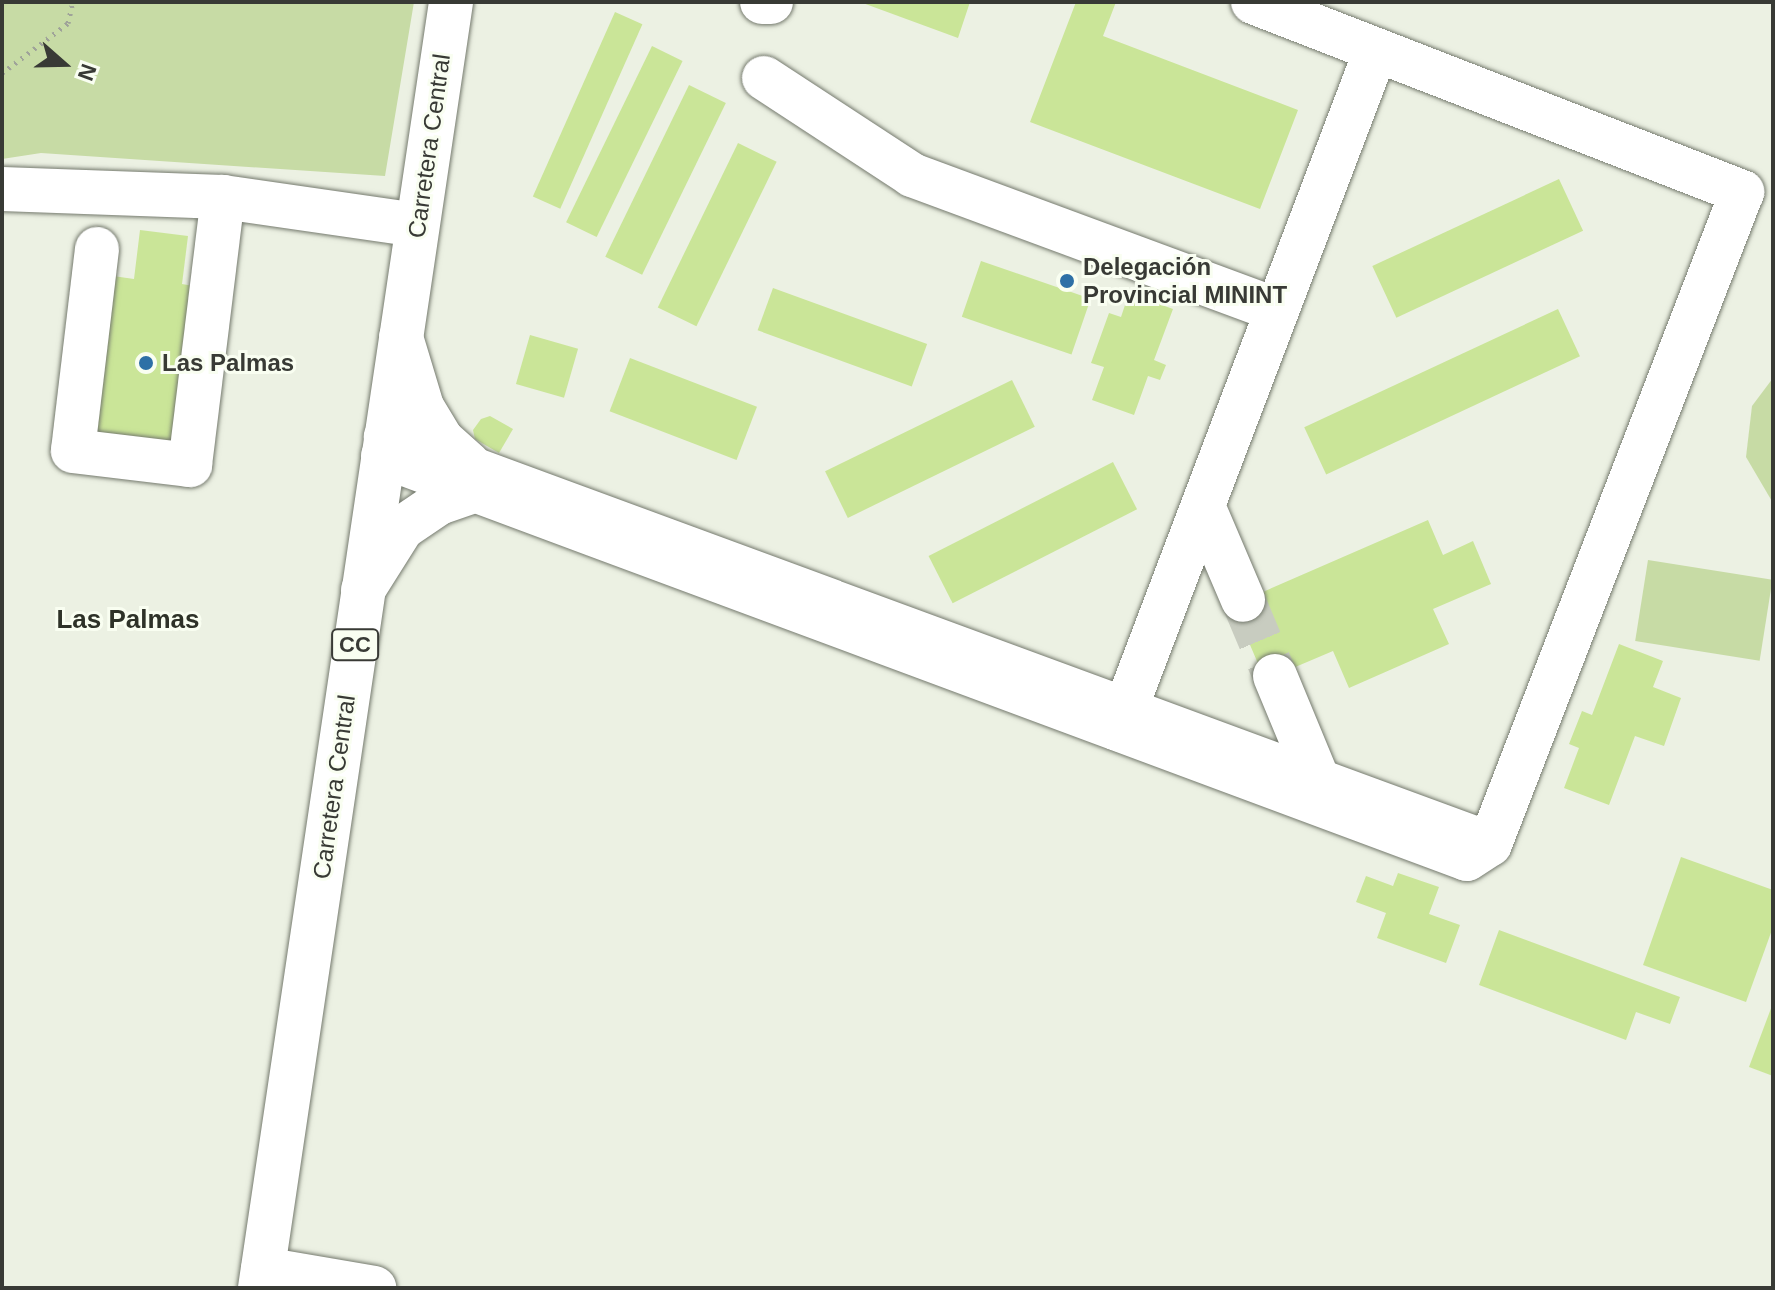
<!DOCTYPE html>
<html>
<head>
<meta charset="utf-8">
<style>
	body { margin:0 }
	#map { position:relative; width:1775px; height:1290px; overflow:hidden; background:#ecf1e3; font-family:Arial,sans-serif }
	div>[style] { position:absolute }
	.green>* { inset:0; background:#c7dba5; transform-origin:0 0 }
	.building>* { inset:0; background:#cae598; transform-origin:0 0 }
	.minor-tunnel>* { height:44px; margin-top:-22px; transform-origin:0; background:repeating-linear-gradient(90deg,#c8ccc0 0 44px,transparent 0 66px) }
	.path>* { height:5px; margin-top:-2.5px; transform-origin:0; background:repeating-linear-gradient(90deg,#9fa399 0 2px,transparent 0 8px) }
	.roads { filter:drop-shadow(0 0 2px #757a6e) drop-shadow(0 0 2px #757a6e) }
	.minor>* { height:44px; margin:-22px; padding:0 22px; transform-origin:22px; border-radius:22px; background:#fff }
	.major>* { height:44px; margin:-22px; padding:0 22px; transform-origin:22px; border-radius:22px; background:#fff }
	.dots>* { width:22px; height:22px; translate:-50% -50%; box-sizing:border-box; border:4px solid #f9fef1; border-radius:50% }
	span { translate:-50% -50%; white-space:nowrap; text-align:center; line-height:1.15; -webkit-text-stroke:6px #f9fef1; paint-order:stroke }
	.shield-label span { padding:2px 6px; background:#f9fef1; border:2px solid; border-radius:6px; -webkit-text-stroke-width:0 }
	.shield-label { font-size:22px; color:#383a35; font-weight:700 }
	.street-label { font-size:24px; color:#383a35 }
	.poi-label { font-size:24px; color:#383a35; font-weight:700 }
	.left { translate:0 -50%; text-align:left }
	.neighbourhood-label { font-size:26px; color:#2e3228; font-weight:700 }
	.frame { position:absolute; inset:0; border:4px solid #383a35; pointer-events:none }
	.north { position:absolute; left:24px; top:24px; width:80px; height:80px; -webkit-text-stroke:6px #f9fef1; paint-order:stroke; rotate:110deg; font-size:22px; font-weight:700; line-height:32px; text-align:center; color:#383a35 }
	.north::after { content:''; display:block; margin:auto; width:28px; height:36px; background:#383a35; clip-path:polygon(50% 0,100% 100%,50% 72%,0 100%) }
</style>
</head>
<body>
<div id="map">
	<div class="green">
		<i style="clip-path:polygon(2px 2px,414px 2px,385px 176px,41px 153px,2px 159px)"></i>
		<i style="clip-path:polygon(1773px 378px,1773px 503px,1746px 457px,1752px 406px)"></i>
		<i style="left:1648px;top:560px;width:126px;height:82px;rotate:9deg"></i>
	</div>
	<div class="building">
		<i style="clip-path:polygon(860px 2px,970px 2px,958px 38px)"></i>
		<i style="clip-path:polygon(1076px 2px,1116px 2px,1103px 36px,1298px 110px,1260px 209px,1030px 122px)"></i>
		<i style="left:615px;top:12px;width:30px;height:202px;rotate:24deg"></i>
		<i style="left:652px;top:46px;width:34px;height:196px;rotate:26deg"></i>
		<i style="left:689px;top:85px;width:41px;height:191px;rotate:26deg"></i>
		<i style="left:738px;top:143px;width:43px;height:183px;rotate:26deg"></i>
		<i style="left:1559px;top:179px;width:57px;height:206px;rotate:65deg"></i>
		<i style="clip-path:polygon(140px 230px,188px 236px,182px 284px,199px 287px,179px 450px,93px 439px,113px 276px,134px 279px)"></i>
		<i style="left:981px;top:261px;width:116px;height:59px;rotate:19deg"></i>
		<i style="left:773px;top:288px;width:164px;height:45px;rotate:20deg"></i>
		<i style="clip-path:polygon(1129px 293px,1173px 309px,1154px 360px,1166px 365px,1160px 380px,1148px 376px,1134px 415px,1092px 400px,1104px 367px,1091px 363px,1109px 313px,1121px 317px)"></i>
		<i style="left:1558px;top:309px;width:52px;height:280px;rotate:65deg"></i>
		<i style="left:530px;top:335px;width:50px;height:51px;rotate:16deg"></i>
		<i style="left:630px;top:358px;width:136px;height:57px;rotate:21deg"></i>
		<i style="left:1012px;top:380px;width:52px;height:208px;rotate:64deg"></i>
		<i style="clip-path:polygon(490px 416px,513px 429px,499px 453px,475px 439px,473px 430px,481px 419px)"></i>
		<i style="left:1113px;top:462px;width:53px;height:207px;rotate:63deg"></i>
		<i style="clip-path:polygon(1428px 520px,1443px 555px,1473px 541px,1491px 584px,1433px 609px,1449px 644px,1349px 688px,1333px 651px,1265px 680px,1233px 605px)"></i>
		<i style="clip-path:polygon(1619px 644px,1663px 661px,1653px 687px,1681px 698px,1664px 746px,1635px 736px,1609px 805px,1564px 788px,1579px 748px,1569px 744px,1582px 711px,1592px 715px)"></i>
		<i style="clip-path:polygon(1681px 857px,1773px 890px,1773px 927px,1746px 1002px,1643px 965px)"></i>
		<i style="clip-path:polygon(1398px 873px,1439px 887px,1429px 914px,1460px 925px,1446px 963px,1377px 938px,1386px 913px,1356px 902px,1366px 876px,1393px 886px)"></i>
		<i style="clip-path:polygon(1499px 930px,1680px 997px,1670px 1024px,1636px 1012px,1626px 1040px,1479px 985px)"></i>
		<i style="clip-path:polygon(1773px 1003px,1773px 1076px,1749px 1067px)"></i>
	</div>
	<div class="minor-tunnel">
		<i style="left:1243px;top:600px;width:82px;rotate:67.2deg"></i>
	</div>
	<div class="path">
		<i style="left:2px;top:73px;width:83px;rotate:-37.1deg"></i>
		<i style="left:68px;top:23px;width:22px;rotate:-77deg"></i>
	</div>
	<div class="roads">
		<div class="minor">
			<i style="left:762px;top:2px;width:9px"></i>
			<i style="left:1253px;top:2px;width:525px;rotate:21.23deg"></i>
			<i style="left:1742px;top:192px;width:699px;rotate:111.13deg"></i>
			<i style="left:764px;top:78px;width:177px;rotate:33.2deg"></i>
			<i style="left:912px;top:175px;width:389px;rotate:20.3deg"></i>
			<i style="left:2px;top:189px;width:221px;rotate:2.1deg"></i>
			<i style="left:223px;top:197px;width:196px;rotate:8.2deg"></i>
			<i style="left:97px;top:249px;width:203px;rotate:96.8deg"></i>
			<i style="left:73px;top:451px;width:118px;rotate:6.8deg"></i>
			<i style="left:190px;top:465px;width:270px;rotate:-83deg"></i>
			<i style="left:401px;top:337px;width:73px;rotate:73.3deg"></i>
			<i style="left:422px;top:407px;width:39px;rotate:59deg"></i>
			<i style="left:442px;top:440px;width:36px;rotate:42deg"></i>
			<i style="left:383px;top:456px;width:1156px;rotate:20.39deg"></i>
			<i style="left:1467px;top:859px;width:27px;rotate:-33deg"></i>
			<i style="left:1490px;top:844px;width:1177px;rotate:-159.76deg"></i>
			<i style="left:1203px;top:506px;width:102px;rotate:66.9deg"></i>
			<i style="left:363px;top:590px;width:73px;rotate:-57.8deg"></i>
			<i style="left:402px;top:528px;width:45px;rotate:-34deg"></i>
			<i style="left:439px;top:503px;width:39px;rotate:-19deg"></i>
			<i style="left:1275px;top:676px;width:113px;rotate:67.5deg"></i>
			<i style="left:1318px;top:780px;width:19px;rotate:108deg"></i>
			<i style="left:1118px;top:729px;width:726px;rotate:-69.19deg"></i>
			<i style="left:263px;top:1269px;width:113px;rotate:9.7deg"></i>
		</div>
		<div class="major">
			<i style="left:260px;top:1288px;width:1300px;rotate:-81.55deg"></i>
		</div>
	</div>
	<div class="dots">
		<i style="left:1067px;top:281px;background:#2e70a6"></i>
		<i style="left:146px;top:363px;background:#2e70a6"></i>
	</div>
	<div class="shield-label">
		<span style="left:355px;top:645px">CC</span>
	</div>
	<div class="street-label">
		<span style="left:429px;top:146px;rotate:-82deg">Carretera Central</span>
		<span style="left:334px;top:787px;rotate:-82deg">Carretera Central</span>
	</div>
	<div class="poi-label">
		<span class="left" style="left:1083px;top:281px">Delegación<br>Provincial MININT</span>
		<span class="left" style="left:162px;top:363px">Las Palmas</span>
	</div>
	<div class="neighbourhood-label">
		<span style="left:128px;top:620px">Las Palmas</span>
	</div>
	<div class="frame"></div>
	<div class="north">N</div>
</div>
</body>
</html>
